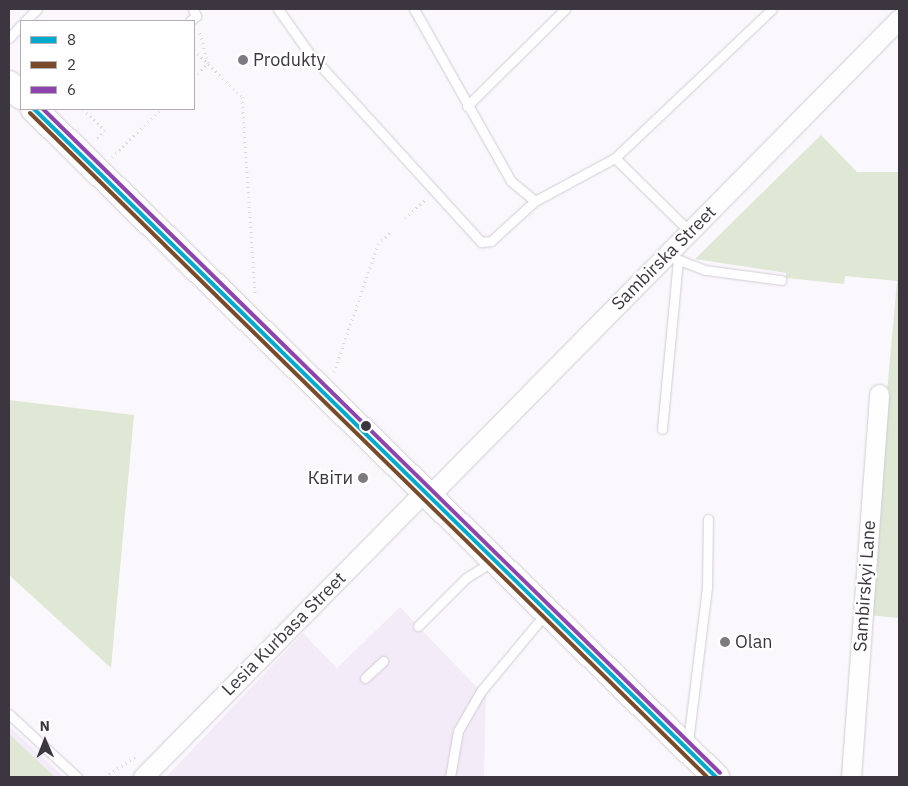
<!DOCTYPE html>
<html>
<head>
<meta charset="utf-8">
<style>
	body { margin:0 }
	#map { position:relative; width:908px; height:786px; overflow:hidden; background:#fbf8fd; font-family:"IBM Plex Sans",sans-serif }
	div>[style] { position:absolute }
	.built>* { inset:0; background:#f3ecf8 }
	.green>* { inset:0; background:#dee8d5 }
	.path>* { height:3px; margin-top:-1.5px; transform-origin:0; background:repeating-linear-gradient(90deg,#dad9db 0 1px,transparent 0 5px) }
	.roads { filter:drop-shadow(0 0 1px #d0ccd3) drop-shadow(0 0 1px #d0ccd3) }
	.lane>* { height:9px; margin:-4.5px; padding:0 4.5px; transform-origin:4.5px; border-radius:4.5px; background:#fefeff }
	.street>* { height:19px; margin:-9.5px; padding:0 9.5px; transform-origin:9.5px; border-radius:9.5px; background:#fefeff }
	.secondary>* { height:26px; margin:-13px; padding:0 13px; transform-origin:13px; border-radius:13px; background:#fefeff }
	.bus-1>* { height:4px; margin:-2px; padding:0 2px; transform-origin:2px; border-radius:2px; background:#00a9ce }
	.bus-2>* { height:4px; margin:-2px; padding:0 2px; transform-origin:2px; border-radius:2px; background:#7a4b2a }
	.bus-3>* { height:4px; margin:-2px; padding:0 2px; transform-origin:2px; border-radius:2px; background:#8e44ad }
	.dots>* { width:14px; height:14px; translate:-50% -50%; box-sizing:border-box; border:2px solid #fff; border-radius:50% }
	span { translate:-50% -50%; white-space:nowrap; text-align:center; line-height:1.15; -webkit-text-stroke:4.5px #fff; paint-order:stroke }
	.poi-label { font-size:18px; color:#3b363f }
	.left { translate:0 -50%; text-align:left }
	.right { translate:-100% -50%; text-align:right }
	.street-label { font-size:18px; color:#3b363f }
	.frame { position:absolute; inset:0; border:10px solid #3b363f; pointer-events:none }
	.legend { position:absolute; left:20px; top:20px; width:175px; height:90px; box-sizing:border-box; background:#fff; border:1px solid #b1afb2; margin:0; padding:6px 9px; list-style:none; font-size:15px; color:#3b363f }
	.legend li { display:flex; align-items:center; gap:10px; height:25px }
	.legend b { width:25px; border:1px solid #b1afb2 }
	.north { position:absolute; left:20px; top:716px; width:50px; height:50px; -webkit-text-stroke:4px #fff; paint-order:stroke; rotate:359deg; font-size:14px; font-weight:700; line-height:20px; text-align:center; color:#3b363f }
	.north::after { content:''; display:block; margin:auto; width:18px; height:22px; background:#3b363f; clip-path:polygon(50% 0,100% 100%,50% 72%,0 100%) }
</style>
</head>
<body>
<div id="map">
	<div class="built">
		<i style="clip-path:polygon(400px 607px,486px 697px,484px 776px,520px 777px,166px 777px,303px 633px,337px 668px)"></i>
		<i style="clip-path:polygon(9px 726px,64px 777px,9px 777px)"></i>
	</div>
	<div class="green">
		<i style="clip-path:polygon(821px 135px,857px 172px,899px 172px,899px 618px,867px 615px,897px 281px,845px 276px,844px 284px,786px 278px,786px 273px,695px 259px)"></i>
		<i style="clip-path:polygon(9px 400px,134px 415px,111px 668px,9px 575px)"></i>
		<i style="clip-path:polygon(9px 734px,55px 777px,9px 777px)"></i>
	</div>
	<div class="path">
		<i style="left:194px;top:50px;width:67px;rotate:44.4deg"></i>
		<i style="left:242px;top:97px;width:198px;rotate:86.2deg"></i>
		<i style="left:194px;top:77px;width:20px;rotate:-45deg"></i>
		<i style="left:208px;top:63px;width:34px;rotate:-105deg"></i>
		<i style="left:83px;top:109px;width:30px;rotate:44deg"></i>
		<i style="left:105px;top:130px;width:13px;rotate:132deg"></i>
		<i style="left:112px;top:157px;width:69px;rotate:-44.4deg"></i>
		<i style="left:405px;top:218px;width:27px;rotate:-42deg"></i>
		<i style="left:334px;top:372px;width:135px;rotate:-71deg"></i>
		<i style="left:378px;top:244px;width:19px;rotate:-43deg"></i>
		<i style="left:105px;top:777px;width:37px;rotate:-34deg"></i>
	</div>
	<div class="roads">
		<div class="lane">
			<i style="left:278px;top:9px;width:54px;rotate:54.8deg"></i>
			<i style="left:309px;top:53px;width:256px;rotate:47.7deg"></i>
			<i style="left:481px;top:242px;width:10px;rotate:-6deg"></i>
			<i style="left:491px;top:241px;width:59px;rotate:-42.3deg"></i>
			<i style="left:414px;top:9px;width:197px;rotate:60.6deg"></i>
			<i style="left:511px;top:181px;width:31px;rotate:40deg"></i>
			<i style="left:535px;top:201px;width:91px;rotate:-28.3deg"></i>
			<i style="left:615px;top:158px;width:105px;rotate:44.6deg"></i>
			<i style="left:25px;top:21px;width:17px;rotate:-45deg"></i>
			<i style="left:190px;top:21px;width:8px;rotate:-40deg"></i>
			<i style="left:196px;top:16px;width:8px;rotate:-113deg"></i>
			<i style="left:9px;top:38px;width:18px;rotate:-47deg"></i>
			<i style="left:467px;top:106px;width:138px;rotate:-44.7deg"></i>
			<i style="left:615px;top:158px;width:216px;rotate:-43.5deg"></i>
			<i style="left:674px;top:258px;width:33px;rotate:21deg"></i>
			<i style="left:705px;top:270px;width:77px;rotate:7.5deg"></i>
			<i style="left:662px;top:429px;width:169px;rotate:-84.6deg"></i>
			<i style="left:418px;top:626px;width:68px;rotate:-45deg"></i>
			<i style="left:466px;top:578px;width:32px;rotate:-32deg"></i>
			<i style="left:365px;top:678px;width:25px;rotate:-43deg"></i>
			<i style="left:9px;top:714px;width:93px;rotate:42.8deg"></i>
			<i style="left:688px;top:742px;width:155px;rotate:-83deg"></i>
			<i style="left:707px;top:588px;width:69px;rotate:-89.2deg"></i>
			<i style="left:450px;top:777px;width:47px;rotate:-80.1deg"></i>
			<i style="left:458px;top:731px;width:46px;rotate:-60.1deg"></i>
			<i style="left:481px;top:691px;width:102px;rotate:-50.2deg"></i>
		</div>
		<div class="street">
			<i style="left:429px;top:496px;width:670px;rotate:-45.42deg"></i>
			<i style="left:143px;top:777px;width:400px;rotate:-45.4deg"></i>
			<i style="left:851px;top:777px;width:384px;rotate:-85.8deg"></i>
		</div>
		<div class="secondary">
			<i style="left:9px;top:84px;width:17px;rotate:45deg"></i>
			<i style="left:34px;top:109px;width:955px;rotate:44.41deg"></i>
		</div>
	</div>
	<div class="bus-1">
		<i style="left:34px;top:109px;width:955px;rotate:44.41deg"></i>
	</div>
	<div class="bus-2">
		<i style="left:30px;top:113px;width:948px;rotate:44.44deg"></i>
	</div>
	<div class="bus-3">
		<i style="left:43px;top:109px;width:948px;rotate:44.44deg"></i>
	</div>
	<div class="dots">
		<i style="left:243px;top:60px;background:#7e7a82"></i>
		<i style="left:366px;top:426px;background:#3b363f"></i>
		<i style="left:363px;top:478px;background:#7e7a82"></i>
		<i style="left:725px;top:642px;background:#7e7a82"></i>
	</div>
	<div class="poi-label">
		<span class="left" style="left:253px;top:60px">Produkty</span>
		<span class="right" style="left:353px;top:478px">Квіти</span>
		<span class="left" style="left:735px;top:642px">Olan</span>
	</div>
	<div class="street-label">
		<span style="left:664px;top:258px;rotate:-45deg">Sambirska Street</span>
		<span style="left:865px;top:586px;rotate:-86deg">Sambirskyi Lane</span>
		<span style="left:284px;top:634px;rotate:-45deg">Lesia Kurbasa Street</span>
	</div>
	<div class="frame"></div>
	<ul class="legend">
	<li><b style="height:6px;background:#00a9ce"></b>8</li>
	<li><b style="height:6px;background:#7a4b2a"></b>2</li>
	<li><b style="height:6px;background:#8e44ad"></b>6</li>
	</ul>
	<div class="north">N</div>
</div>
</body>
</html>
